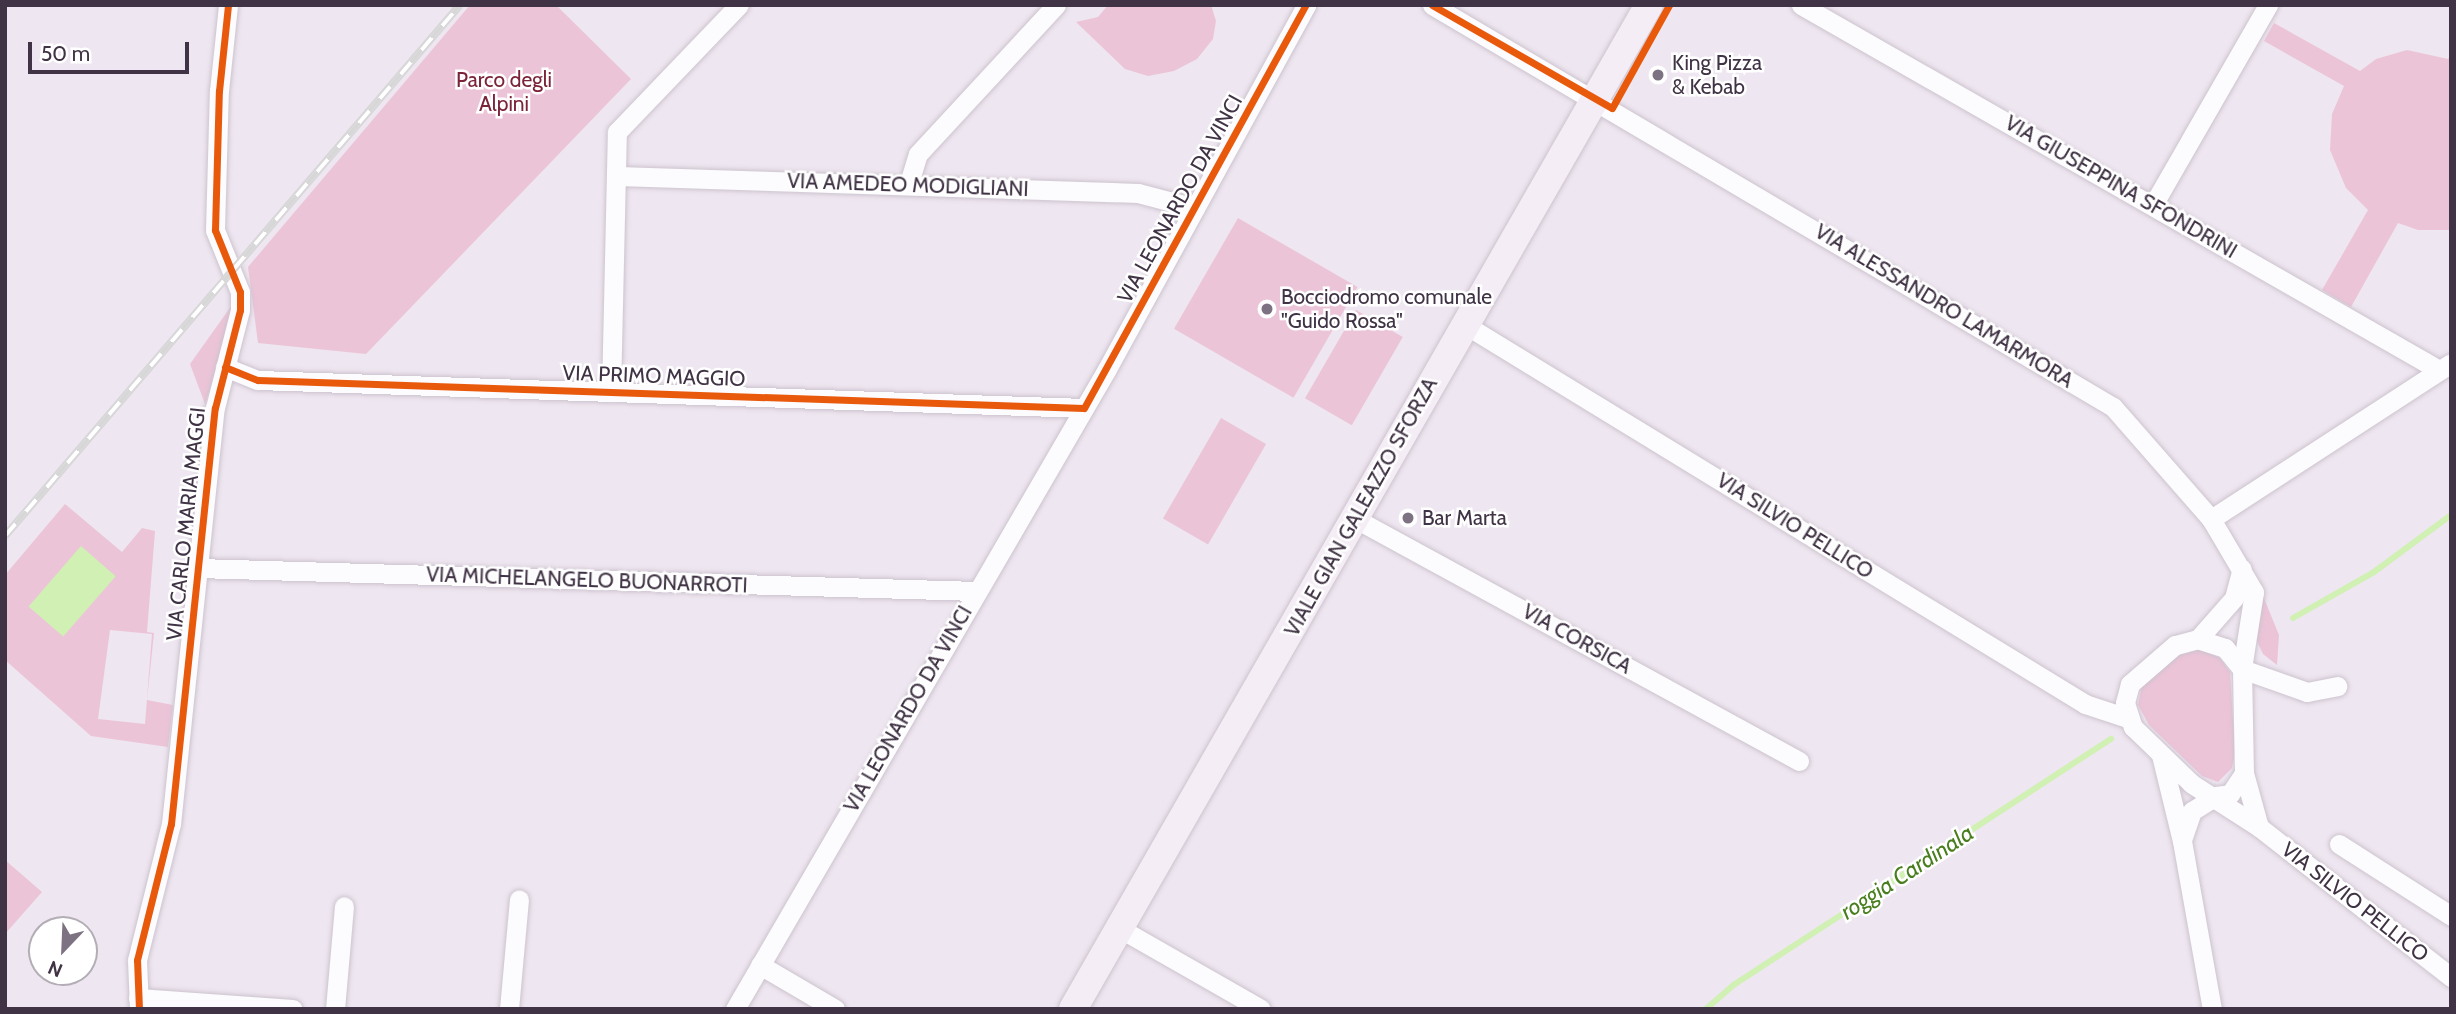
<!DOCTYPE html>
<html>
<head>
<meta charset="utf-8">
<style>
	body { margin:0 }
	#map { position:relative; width:2456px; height:1014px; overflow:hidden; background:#eee6f0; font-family:Cabin,sans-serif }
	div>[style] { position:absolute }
	.green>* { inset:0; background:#ecc4d8; transform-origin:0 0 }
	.water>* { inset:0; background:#d1f0b4; transform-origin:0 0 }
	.stream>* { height:6px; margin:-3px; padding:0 3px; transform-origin:3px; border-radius:3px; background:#d1f0b4 }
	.roads { filter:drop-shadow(0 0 2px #ccc3ce) drop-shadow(0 0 2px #ccc3ce) }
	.street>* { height:19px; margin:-9.5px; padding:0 9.5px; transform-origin:9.5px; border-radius:9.5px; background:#fcfbfd }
	.secondary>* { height:28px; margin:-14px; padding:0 14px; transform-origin:14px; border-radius:14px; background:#f5edf6 }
	.rail>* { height:8px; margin-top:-4px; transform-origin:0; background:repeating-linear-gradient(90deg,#fff 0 16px,#d8d7d8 0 32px); box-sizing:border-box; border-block:2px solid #d8d7d8 }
	.cycleway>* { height:7px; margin:-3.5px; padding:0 3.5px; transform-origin:3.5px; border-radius:3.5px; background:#e8590c }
	.dots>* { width:19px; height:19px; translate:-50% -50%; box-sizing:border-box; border:4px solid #fff; border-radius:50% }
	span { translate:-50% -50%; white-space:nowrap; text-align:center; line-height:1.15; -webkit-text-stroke:5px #fff; paint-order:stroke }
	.poi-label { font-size:21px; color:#403345 }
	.left { translate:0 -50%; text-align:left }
	.park-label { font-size:21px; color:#7b2339 }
	.street-label { font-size:21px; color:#403345 }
	.water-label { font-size:23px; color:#497e1e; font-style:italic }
	.frame { position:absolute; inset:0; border:7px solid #403345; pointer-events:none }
	.north { position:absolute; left:28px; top:916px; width:70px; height:70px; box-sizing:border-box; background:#fff; border:2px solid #b3adb5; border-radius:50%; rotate:203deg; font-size:19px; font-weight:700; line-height:28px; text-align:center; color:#403345 }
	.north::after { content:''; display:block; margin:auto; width:24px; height:32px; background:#7d7281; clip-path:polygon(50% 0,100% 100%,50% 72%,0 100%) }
	.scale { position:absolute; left:28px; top:42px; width:161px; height:32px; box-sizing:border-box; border:4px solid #403345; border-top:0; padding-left:9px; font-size:21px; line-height:24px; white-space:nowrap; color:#403345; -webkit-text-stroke:5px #fff; paint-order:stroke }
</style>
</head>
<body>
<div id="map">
	<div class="green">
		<i style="clip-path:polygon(470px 5px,556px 5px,631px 79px,366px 354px,258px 343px,248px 267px)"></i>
		<i style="clip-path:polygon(1108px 5px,1211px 5px,1216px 21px,1213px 39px,1197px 59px,1174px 71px,1148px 76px,1125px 69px,1076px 22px,1098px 17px)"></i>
		<i style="clip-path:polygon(2274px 23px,2360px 71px,2376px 59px,2407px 50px,2448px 59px,2451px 55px,2451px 230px,2418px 230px,2398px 223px,2351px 307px,2322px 290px,2368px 210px,2346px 188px,2330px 150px,2332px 114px,2344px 86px,2264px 41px)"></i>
		<i style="left:1238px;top:218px;width:138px;height:128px;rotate:30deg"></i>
		<i style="clip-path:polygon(232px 305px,223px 350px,205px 404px,190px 364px)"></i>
		<i style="left:1356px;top:310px;width:54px;height:102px;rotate:30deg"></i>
		<i style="left:1221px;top:418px;width:52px;height:116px;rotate:30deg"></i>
		<i style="clip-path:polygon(evenodd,65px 504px,122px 552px,142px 528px,155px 531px,147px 632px,154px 633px,147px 700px,173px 705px,168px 747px,91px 736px,5px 660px,5px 575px,65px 504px,110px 630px,152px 634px,145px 724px,98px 719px,110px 630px)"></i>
		<i style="clip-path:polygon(2261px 591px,2279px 635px,2277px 665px,2263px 654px,2257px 641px)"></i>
		<i style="clip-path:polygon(2201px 649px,2220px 658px,2230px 672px,2235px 753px,2232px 768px,2218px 782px,2202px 776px,2149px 725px,2138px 705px,2142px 685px,2175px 656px)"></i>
		<i style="clip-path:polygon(5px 860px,42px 892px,5px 934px)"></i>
	</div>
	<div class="water">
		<i style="left:81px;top:546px;width:46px;height:80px;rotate:41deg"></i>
	</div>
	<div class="stream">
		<i style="left:2293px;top:618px;width:93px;rotate:-29.6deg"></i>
		<i style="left:2374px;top:572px;width:96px;rotate:-36.5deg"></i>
		<i style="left:1706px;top:1009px;width:38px;rotate:-41deg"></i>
		<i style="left:1735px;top:984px;width:449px;rotate:-33.1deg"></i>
	</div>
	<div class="roads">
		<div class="street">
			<i style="left:1432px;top:5px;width:791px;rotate:30.55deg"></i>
			<i style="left:2113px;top:407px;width:149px;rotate:48.8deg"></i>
			<i style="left:2211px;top:519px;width:85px;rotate:59.5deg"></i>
			<i style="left:2254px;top:592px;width:78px;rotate:98.9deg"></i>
			<i style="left:2242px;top:669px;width:104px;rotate:88.9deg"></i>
			<i style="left:2244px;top:773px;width:56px;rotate:74.5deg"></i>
			<i style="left:1801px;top:5px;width:735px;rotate:29.77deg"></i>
			<i style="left:618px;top:176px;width:520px;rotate:1.87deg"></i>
			<i style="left:1138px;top:193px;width:59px;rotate:14.7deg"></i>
			<i style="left:909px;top:183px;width:30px;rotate:-73deg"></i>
			<i style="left:918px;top:154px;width:203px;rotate:-47.2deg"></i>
			<i style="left:2153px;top:205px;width:231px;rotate:-60.1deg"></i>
			<i style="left:1464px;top:324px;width:728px;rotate:31.46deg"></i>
			<i style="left:2085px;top:704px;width:47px;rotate:18.4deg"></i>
			<i style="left:225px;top:367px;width:35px;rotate:22deg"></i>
			<i style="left:258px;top:380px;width:826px;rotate:1.94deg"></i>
			<i style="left:611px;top:392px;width:260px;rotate:-88.7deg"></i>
			<i style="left:617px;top:132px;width:176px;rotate:-46.2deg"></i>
			<i style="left:1354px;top:518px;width:507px;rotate:28.64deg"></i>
			<i style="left:2211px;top:519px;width:286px;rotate:-33deg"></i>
			<i style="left:197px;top:568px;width:779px;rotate:1.69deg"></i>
			<i style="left:2198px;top:639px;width:55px;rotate:-48.7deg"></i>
			<i style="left:2234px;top:598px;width:30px;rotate:-75deg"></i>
			<i style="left:2242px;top:669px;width:27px;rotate:-129deg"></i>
			<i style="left:2225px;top:648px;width:28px;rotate:-162deg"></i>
			<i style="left:2198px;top:639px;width:24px;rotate:165deg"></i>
			<i style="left:2175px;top:645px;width:60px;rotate:139.1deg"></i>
			<i style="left:2130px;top:684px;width:20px;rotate:105deg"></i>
			<i style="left:2125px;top:703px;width:25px;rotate:72deg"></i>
			<i style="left:2133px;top:727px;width:82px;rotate:44deg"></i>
			<i style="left:2192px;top:784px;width:80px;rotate:32.7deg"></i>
			<i style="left:2259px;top:827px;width:244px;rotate:38deg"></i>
			<i style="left:2242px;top:669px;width:69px;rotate:19.5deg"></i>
			<i style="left:2307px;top:692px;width:31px;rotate:-11deg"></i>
			<i style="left:2161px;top:755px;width:89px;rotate:76.3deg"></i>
			<i style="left:2182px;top:841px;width:171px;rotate:79.9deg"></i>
			<i style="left:2182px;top:840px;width:31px;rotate:-71deg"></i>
			<i style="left:2192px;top:811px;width:28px;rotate:-32deg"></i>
			<i style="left:2216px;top:796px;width:14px;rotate:-8deg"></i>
			<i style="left:2230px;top:794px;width:25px;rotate:-56deg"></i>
			<i style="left:2339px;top:844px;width:133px;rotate:32.7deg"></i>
			<i style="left:1119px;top:928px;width:163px;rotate:29.7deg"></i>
			<i style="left:760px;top:965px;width:87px;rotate:30.4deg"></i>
			<i style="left:138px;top:998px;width:155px;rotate:4.1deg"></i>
			<i style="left:139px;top:1009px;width:49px;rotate:-92.3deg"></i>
			<i style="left:137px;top:960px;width:140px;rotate:-76deg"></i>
			<i style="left:171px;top:824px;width:418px;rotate:-84deg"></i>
			<i style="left:215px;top:408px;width:101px;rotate:-75.7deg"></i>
			<i style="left:240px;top:310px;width:18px;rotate:-90deg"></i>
			<i style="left:240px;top:292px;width:67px;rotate:-112deg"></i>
			<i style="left:215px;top:230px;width:139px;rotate:-88.4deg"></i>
			<i style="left:219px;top:91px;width:86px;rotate:-84deg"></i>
			<i style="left:335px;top:1009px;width:103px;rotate:-85deg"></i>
			<i style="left:509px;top:1009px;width:110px;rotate:-84.8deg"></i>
			<i style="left:735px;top:1009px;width:740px;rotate:-59.83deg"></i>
			<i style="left:1107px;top:369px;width:415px;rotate:-61.3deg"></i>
		</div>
		<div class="secondary">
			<i style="left:1073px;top:1009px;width:1157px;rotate:-60.16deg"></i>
		</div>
	</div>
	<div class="rail">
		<i style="left:5px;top:536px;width:699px;rotate:-49.41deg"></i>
	</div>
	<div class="cycleway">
		<i style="left:1432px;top:5px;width:207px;rotate:29.8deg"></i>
		<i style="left:1612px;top:108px;width:118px;rotate:-61deg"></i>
		<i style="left:225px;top:367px;width:35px;rotate:22deg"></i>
		<i style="left:258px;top:380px;width:826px;rotate:1.94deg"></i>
		<i style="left:1084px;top:408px;width:460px;rotate:-61.2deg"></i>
		<i style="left:139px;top:1009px;width:49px;rotate:-92.3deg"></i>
		<i style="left:137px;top:960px;width:140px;rotate:-76deg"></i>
		<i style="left:171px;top:824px;width:418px;rotate:-84deg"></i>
		<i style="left:215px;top:408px;width:101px;rotate:-75.7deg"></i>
		<i style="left:240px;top:310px;width:18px;rotate:-90deg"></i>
		<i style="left:240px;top:292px;width:67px;rotate:-112deg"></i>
		<i style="left:215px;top:230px;width:139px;rotate:-88.4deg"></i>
		<i style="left:219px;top:91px;width:86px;rotate:-84deg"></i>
	</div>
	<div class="dots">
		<i style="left:1658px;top:75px;background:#7d7281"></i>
		<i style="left:1267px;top:309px;background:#7d7281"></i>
		<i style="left:1408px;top:518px;background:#7d7281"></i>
	</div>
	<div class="poi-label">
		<span class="left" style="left:1672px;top:75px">King Pizza<br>&amp; Kebab</span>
		<span class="left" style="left:1281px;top:309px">Bocciodromo comunale<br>"Guido Rossa"</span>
		<span class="left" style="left:1422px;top:518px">Bar Marta</span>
	</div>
	<div class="park-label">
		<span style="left:504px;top:92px">Parco degli<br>Alpini</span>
	</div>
	<div class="street-label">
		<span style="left:908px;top:185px;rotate:2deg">VIA AMEDEO MODIGLIANI</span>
		<span style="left:2121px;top:187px;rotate:30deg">VIA GIUSEPPINA SFONDRINI</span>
		<span style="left:1180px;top:199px;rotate:-61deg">VIA LEONARDO DA VINCI</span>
		<span style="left:1944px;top:306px;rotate:31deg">VIA ALESSANDRO LAMARMORA</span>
		<span style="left:654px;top:376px;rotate:2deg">VIA PRIMO MAGGIO</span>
		<span style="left:1361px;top:507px;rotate:-61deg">VIALE GIAN GALEAZZO SFORZA</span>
		<span style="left:186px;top:524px;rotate:-84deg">VIA CARLO MARIA MAGGI</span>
		<span style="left:1795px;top:526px;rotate:32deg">VIA SILVIO PELLICO</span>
		<span style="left:587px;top:580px;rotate:2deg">VIA MICHELANGELO BUONARROTI</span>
		<span style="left:1577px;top:639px;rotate:29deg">VIA CORSICA</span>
		<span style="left:908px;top:709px;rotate:-60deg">VIA LEONARDO DA VINCI</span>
		<span style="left:2355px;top:902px;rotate:38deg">VIA SILVIO PELLICO</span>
	</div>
	<div class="water-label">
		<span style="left:1907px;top:872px;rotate:-33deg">roggia Cardinala</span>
	</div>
	<div class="frame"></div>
	<div class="north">N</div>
	<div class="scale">50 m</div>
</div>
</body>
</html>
